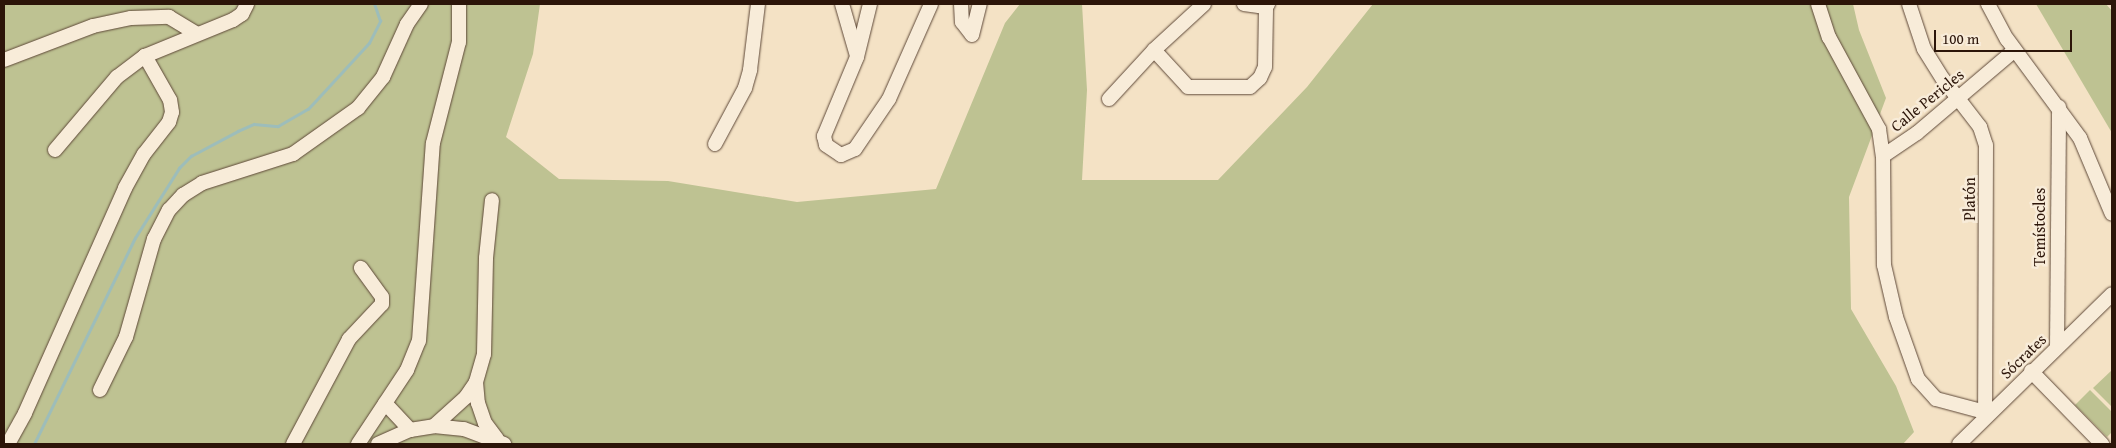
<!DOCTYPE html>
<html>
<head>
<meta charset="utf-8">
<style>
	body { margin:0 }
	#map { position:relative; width:2116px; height:448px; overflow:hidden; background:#f4e2c5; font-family:"Gentium Book Plus",serif }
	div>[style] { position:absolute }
	.green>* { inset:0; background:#bec292 }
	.stream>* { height:2.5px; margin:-1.25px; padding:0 1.25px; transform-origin:1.25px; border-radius:1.25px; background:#9dbdba }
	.roads { filter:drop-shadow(0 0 1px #5e4838) drop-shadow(0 0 1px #5e4838) }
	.minor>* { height:14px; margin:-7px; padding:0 7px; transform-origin:7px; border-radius:7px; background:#f8ecd9 }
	span { translate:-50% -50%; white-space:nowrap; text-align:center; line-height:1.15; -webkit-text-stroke:5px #f8ecd9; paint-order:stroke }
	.street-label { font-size:16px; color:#2c1509 }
	.frame { position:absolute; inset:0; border:5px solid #2c1509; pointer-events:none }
	.scale { position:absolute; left:1934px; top:30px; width:138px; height:22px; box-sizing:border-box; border:2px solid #2c1509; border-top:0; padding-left:6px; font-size:15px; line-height:18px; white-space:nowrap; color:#2c1509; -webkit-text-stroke:4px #f8ecd9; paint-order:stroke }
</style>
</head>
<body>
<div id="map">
	<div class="green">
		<i style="clip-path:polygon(4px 4px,540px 4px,533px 54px,506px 137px,559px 179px,668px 181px,797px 202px,936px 189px,1005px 23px,1020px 4px,1082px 4px,1087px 90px,1082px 180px,1218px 180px,1307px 87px,1373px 4px,1853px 4px,1859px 30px,1886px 98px,1849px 197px,1851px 309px,1896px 386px,1914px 432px,1903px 444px,4px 444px)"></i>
		<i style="clip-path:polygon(2036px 4px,2106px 4px,2112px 11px,2112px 133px)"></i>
		<i style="clip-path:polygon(2112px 370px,2112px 407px,2093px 388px)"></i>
		<i style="clip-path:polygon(2090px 390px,2112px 412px,2112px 432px,2107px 437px,2075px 405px)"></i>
	</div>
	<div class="stream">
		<i style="left:34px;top:444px;width:229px;rotate:-63.9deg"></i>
		<i style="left:135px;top:238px;width:83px;rotate:-57.8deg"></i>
		<i style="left:179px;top:168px;width:17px;rotate:-45deg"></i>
		<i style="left:191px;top:156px;width:53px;rotate:-28deg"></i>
		<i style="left:238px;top:131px;width:17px;rotate:-24deg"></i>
		<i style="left:254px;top:124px;width:24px;rotate:5deg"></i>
		<i style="left:278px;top:126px;width:34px;rotate:-30deg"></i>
		<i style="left:308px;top:109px;width:90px;rotate:-47.3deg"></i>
		<i style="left:369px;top:43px;width:25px;rotate:-63deg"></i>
		<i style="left:380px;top:21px;width:18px;rotate:-109deg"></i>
	</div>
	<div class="roads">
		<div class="minor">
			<i style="left:842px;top:4px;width:54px;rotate:73.9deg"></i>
			<i style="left:870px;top:4px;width:55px;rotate:103.8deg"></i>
			<i style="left:857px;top:57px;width:86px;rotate:112.7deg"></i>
			<i style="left:824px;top:136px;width:9px;rotate:77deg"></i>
			<i style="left:826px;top:145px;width:18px;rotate:34deg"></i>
			<i style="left:841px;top:155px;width:15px;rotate:-23deg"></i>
			<i style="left:855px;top:149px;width:60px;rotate:-55.8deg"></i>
			<i style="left:889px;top:99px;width:104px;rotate:-66.1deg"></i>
			<i style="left:961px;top:4px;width:18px;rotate:87deg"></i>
			<i style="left:962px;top:22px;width:16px;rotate:52deg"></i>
			<i style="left:972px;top:35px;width:32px;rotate:-76deg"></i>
			<i style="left:1244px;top:4px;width:22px;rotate:8deg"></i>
			<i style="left:1266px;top:7px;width:4px;rotate:-56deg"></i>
			<i style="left:1818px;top:4px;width:35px;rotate:72deg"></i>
			<i style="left:1829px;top:37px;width:105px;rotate:61.5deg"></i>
			<i style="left:1879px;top:129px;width:27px;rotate:82deg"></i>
			<i style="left:1883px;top:156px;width:109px;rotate:89.5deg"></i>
			<i style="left:1884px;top:265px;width:53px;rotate:77deg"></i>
			<i style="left:1896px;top:317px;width:66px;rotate:70.5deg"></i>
			<i style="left:1918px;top:379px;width:27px;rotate:48deg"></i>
			<i style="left:1936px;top:399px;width:51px;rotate:14.9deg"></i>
			<i style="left:1909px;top:4px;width:47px;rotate:71.6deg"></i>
			<i style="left:1924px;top:49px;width:36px;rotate:58deg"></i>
			<i style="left:1943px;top:79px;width:61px;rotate:52.4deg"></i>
			<i style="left:1980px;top:127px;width:19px;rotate:72deg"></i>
			<i style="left:1986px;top:145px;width:267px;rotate:90.2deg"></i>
			<i style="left:1985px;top:412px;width:4px;rotate:45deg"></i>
			<i style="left:1988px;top:4px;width:40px;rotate:62deg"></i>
			<i style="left:2007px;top:39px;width:123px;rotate:53.6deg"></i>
			<i style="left:2080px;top:138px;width:82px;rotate:67.2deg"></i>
			<i style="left:1154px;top:50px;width:50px;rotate:47.4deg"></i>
			<i style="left:1188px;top:87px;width:62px"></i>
			<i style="left:1250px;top:87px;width:13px;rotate:-42deg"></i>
			<i style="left:1260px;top:78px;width:12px;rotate:-66deg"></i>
			<i style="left:1265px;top:67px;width:60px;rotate:-89deg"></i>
			<i style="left:4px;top:60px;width:95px;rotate:-20.9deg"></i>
			<i style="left:93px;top:26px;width:39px;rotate:-12deg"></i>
			<i style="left:131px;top:18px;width:38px;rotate:-2deg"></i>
			<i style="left:169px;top:17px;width:31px;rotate:31deg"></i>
			<i style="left:1109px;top:99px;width:67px;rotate:-47.4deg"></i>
			<i style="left:1154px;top:50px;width:68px;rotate:-42.6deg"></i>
			<i style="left:715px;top:144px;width:64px;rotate:-61.8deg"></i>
			<i style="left:745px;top:88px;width:19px;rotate:-74deg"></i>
			<i style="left:750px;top:70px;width:66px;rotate:-83.1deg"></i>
			<i style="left:55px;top:150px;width:96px;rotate:-49.7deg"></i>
			<i style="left:117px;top:77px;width:35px;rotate:-37deg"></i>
			<i style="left:145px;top:56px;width:95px;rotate:-22.2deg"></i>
			<i style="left:233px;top:20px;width:11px;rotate:-34deg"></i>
			<i style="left:242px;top:14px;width:11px;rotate:-63deg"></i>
			<i style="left:1883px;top:156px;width:41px;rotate:-34.1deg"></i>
			<i style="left:1917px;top:133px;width:128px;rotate:-40.3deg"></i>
			<i style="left:2057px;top:347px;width:240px;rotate:-89.5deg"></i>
			<i style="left:2031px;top:371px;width:102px;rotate:45.8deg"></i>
			<i style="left:476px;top:382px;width:21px;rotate:85deg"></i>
			<i style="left:478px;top:403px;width:21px;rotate:71deg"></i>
			<i style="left:485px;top:423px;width:20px;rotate:53deg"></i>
			<i style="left:100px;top:390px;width:59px;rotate:-63.9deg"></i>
			<i style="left:126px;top:337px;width:102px;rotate:-74.1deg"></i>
			<i style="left:154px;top:239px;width:33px;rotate:-63deg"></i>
			<i style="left:169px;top:210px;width:21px;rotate:-47deg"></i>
			<i style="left:183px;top:195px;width:22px;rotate:-32deg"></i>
			<i style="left:202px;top:183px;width:96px;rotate:-17.7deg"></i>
			<i style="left:293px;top:154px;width:80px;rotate:-35.3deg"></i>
			<i style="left:358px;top:108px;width:40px;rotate:-51deg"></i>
			<i style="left:383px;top:77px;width:58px;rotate:-65.6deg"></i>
			<i style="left:407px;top:24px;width:24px;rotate:-55deg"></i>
			<i style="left:385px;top:403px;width:37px;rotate:47deg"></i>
			<i style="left:434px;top:426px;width:43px;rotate:-42.2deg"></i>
			<i style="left:466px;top:397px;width:18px;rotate:-56deg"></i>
			<i style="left:476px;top:382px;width:29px;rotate:-74deg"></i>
			<i style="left:484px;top:354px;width:96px;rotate:-88.8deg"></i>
			<i style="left:486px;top:258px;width:58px;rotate:-84.1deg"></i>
			<i style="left:8px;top:444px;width:35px;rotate:-61deg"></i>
			<i style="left:25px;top:413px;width:246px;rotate:-66deg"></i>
			<i style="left:125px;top:188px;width:39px;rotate:-61deg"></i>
			<i style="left:144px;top:154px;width:41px;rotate:-52deg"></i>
			<i style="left:169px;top:122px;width:10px;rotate:-73deg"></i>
			<i style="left:172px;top:112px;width:12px;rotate:-99deg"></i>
			<i style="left:170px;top:100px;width:51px;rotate:-119.6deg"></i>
			<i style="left:293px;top:444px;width:119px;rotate:-61.9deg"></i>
			<i style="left:349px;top:339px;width:48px;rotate:-46.7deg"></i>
			<i style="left:382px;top:304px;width:7px;rotate:-90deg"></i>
			<i style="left:382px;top:297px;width:36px;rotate:-126deg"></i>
			<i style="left:358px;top:444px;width:89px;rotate:-56.5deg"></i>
			<i style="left:407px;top:370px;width:31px;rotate:-68deg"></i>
			<i style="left:419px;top:341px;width:198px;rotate:-86deg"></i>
			<i style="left:433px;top:143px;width:104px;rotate:-75.6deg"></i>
			<i style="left:459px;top:42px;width:38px;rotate:-90deg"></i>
			<i style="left:378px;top:444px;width:35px;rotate:-24deg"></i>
			<i style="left:410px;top:430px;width:24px;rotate:-9deg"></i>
			<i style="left:434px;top:426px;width:30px;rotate:6deg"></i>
			<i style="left:464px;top:429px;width:43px;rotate:20.6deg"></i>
			<i style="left:1959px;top:444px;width:214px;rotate:-44.4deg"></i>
		</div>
	</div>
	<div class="street-label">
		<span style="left:1927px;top:100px;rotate:-39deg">Calle Pericles</span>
		<span style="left:1969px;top:199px;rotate:-90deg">Platón</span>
		<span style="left:2039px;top:227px;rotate:-90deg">Temístocles</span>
		<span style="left:2023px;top:356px;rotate:-44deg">Sócrates</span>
	</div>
	<div class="frame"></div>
	<div class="scale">100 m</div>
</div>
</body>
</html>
